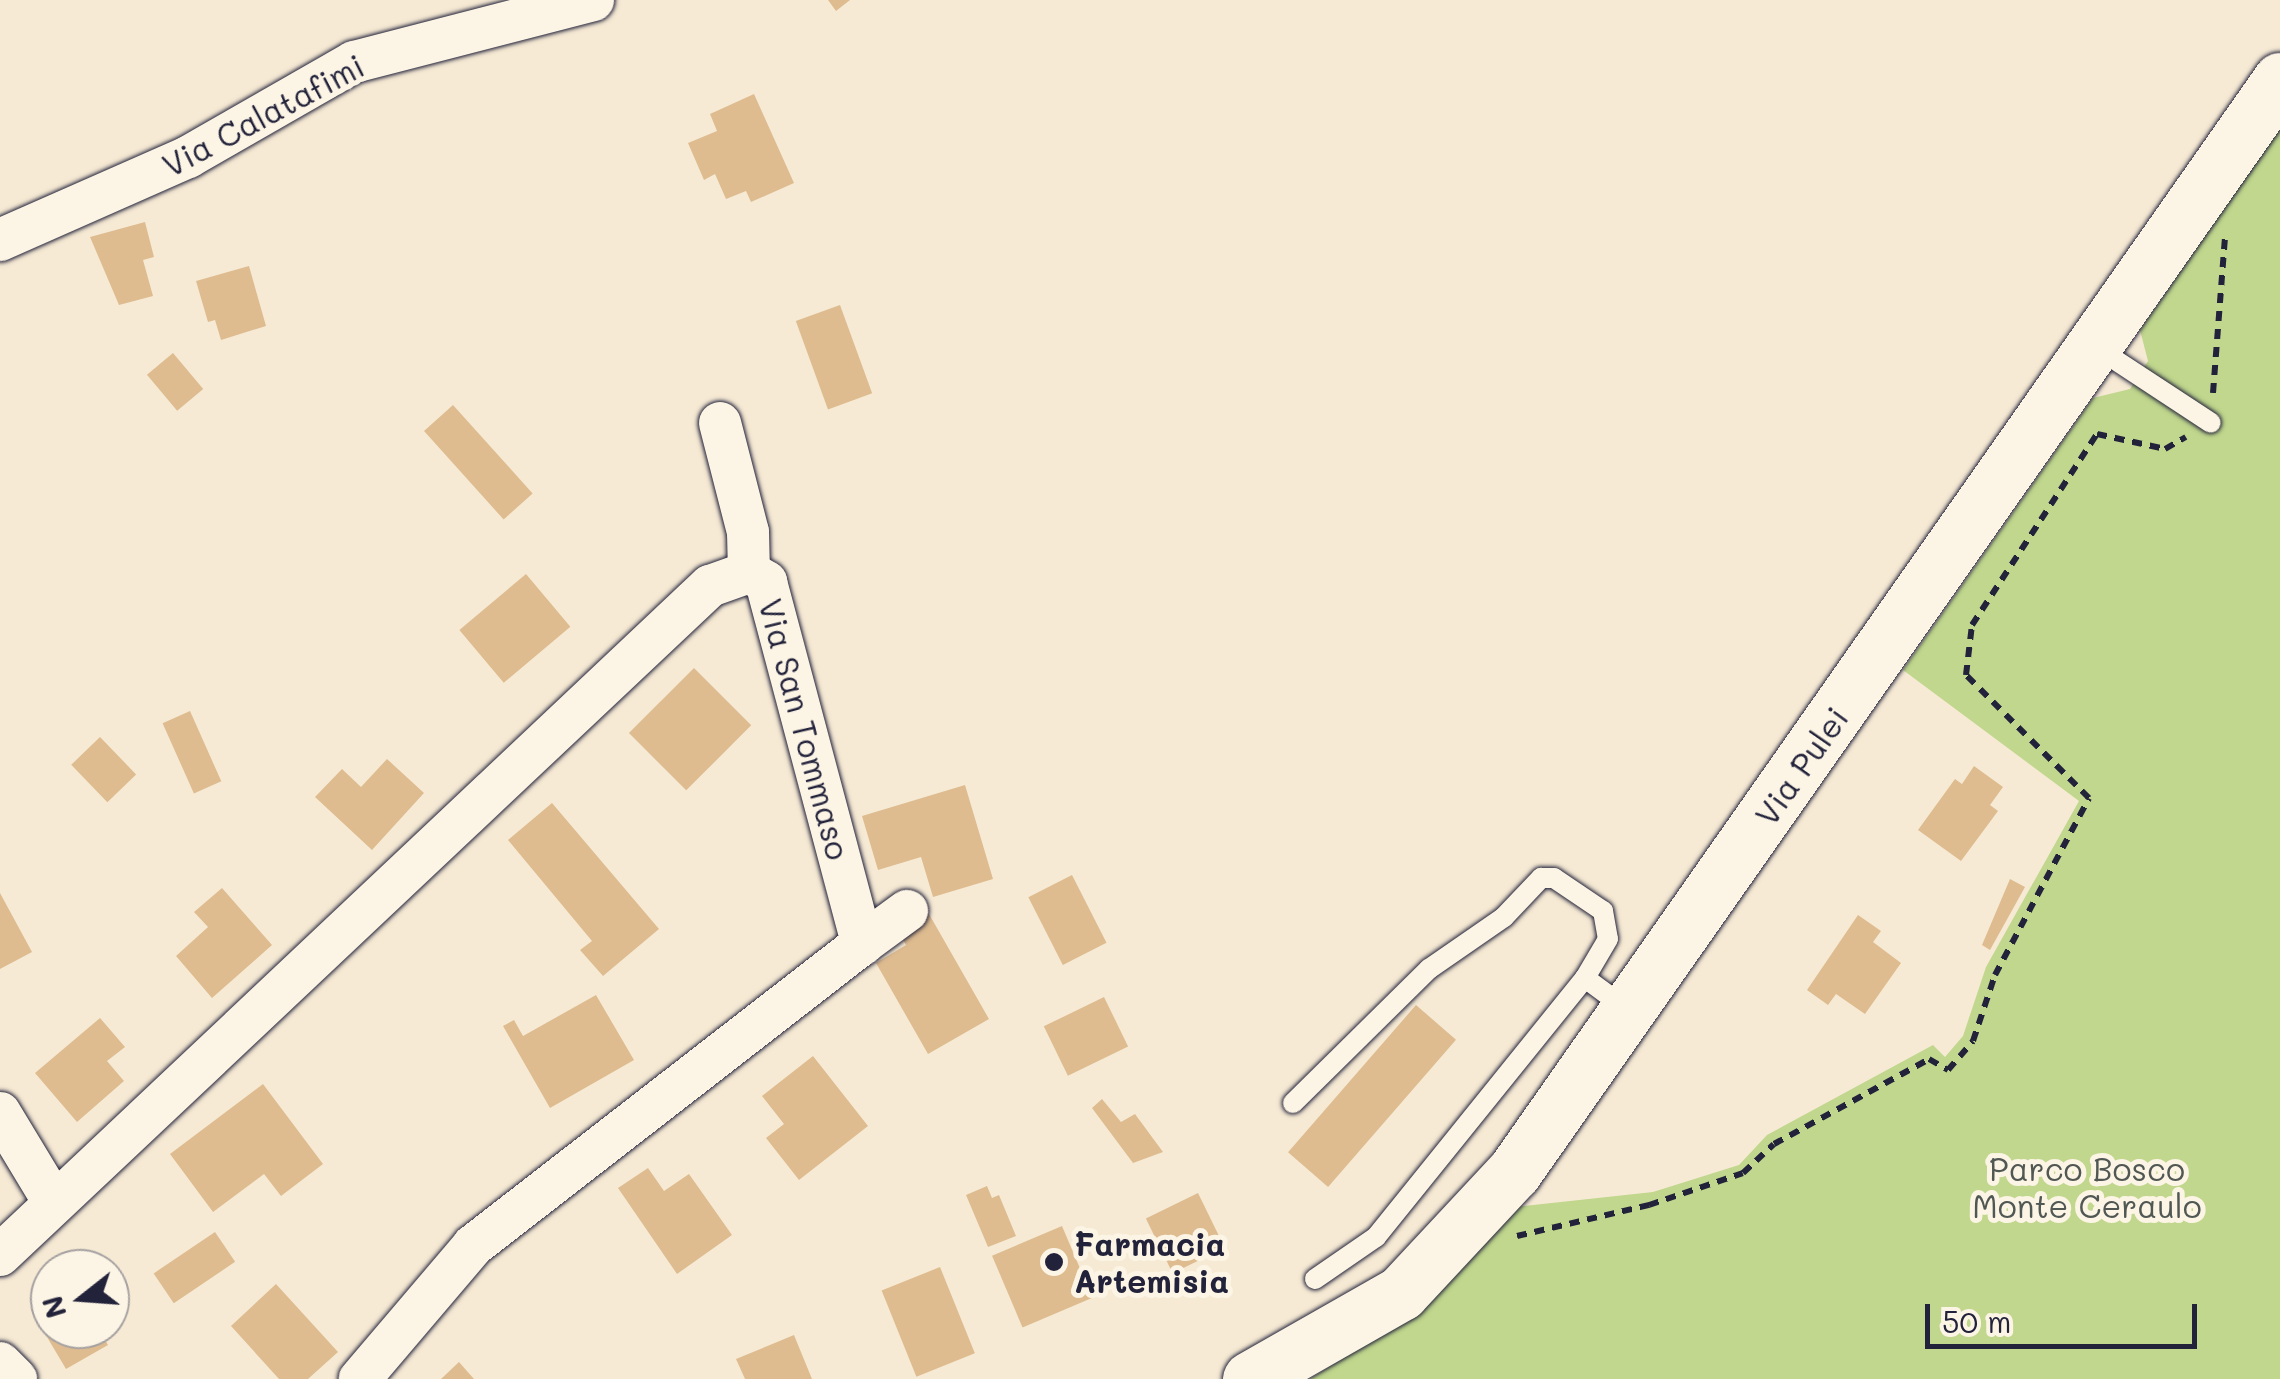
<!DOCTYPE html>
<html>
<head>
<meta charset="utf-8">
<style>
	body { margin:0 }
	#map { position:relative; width:2280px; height:1379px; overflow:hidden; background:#f6ead4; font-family:Mali,sans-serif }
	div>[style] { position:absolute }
	.green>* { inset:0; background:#c0d78d }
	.building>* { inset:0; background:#debc90; transform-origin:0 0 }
	.path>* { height:6px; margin-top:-3px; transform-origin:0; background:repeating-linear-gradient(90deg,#22223b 0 10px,transparent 0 18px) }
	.roads { filter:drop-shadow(0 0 2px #22223b) drop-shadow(0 0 2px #22223b) }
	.service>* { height:20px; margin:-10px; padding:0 10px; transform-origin:10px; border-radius:10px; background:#fcf5e5 }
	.minor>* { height:42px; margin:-21px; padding:0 21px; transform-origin:21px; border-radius:21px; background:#fcf5e5 }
	.secondary>* { height:55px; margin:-27.5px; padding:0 27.5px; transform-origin:27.5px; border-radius:27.5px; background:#fcf5e5 }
	.dots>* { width:28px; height:28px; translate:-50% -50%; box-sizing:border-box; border:5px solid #fcf5e5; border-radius:50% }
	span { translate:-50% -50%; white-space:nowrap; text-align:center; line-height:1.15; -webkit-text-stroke:10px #fcf5e5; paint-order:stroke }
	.street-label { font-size:32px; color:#22223b }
	.park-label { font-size:32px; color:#515854 }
	.poi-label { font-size:32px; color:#22223b; font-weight:700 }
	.left { translate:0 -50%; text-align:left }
	.north { position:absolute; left:30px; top:1249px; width:100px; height:100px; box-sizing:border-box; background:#fcf5e5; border:2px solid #a5a1a1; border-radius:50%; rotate:253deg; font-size:28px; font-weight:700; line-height:40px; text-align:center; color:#22223b }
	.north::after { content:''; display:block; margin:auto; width:35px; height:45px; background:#22223b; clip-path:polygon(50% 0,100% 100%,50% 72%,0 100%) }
	.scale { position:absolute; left:1925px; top:1304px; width:272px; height:45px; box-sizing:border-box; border:5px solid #22223b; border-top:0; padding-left:12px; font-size:30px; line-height:35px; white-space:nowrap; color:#22223b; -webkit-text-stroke:8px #fcf5e5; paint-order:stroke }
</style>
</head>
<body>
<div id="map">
	<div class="green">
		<i style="clip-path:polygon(2280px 128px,2280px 1379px,1310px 1379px,1433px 1300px,1515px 1207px,1653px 1192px,1739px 1165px,1767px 1135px,1933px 1045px,1945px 1057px,1963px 1036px,1986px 967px,2079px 801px,1903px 670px,2093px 398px,2130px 389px,2148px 361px,2140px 330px)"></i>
	</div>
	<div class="building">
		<i style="clip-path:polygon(828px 0,850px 0,836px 11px)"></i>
		<i style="clip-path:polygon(754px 94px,794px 183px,751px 202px,746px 191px,726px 199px,715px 174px,704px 180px,688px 143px,717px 131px,710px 114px)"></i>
		<i style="clip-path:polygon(145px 222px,154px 257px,143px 260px,153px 296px,119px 305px,90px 237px)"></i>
		<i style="clip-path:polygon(249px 266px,266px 326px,221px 340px,215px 320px,208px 322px,196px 281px)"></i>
		<i style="left:840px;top:305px;width:94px;height:47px;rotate:70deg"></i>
		<i style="left:173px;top:353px;width:47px;height:34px;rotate:50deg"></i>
		<i style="left:453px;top:405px;width:119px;height:39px;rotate:48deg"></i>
		<i style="left:526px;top:574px;width:69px;height:87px;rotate:50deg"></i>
		<i style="left:694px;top:668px;width:81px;height:92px;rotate:45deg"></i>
		<i style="left:190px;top:711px;width:77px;height:30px;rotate:66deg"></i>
		<i style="left:100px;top:737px;width:52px;height:40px;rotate:46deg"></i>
		<i style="clip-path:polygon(387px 759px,424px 793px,372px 850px,315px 797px,342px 769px,361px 787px)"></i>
		<i style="clip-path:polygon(1974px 766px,2003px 787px,1990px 805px,1998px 811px,1961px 861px,1918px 830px,1955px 779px,1962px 784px)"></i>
		<i style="clip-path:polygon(965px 785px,993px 879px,933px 897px,921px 857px,878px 870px,862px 816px)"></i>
		<i style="clip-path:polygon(552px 803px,659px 929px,603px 976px,580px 950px,592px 941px,508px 840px)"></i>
		<i style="left:1072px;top:875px;width:76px;height:49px;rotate:63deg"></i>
		<i style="clip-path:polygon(2010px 879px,2025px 887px,1990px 950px,1982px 945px)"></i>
		<i style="clip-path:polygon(222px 888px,272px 945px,212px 998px,176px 956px,208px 927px,194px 912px)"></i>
		<i style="clip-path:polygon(0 893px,32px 952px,0 969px)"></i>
		<i style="clip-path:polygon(929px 914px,989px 1019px,928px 1054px,876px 963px,906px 945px,898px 931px)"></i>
		<i style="clip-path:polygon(1858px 915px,1881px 931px,1873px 942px,1901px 963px,1865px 1014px,1836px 994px,1828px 1005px,1807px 990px)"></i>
		<i style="clip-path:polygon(596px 995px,634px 1060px,550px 1108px,503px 1026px,514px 1020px,523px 1036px)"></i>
		<i style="left:1104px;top:997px;width:55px;height:67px;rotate:64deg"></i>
		<i style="left:1416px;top:1005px;width:53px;height:195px;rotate:41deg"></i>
		<i style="clip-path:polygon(100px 1018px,125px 1047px,107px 1061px,124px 1081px,77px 1122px,35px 1073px)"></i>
		<i style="clip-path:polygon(813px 1056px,868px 1126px,799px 1180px,766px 1138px,784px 1124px,762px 1096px)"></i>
		<i style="clip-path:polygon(263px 1084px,323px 1164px,281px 1196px,264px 1174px,213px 1212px,170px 1154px)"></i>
		<i style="clip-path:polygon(1102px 1099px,1121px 1122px,1135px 1114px,1163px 1152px,1133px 1163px,1092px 1108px)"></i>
		<i style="clip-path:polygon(648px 1168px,664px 1191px,689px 1174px,732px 1235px,677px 1274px,618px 1188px)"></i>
		<i style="clip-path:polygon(987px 1186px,992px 1198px,999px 1195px,1016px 1236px,988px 1247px,966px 1195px)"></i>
		<i style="left:1198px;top:1193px;width:61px;height:58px;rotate:64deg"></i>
		<i style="left:1062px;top:1226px;width:78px;height:76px;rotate:67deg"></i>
		<i style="left:215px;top:1232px;width:36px;height:74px;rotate:56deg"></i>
		<i style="left:940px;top:1267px;width:93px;height:63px;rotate:68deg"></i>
		<i style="clip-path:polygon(276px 1284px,338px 1352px,308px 1379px,279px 1379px,231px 1326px)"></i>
		<i style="clip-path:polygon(50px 1299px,50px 1329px,99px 1329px,108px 1345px,66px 1369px,31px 1310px)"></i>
		<i style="clip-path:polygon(794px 1335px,812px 1379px,745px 1379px,736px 1359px)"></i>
		<i style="clip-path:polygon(459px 1362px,474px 1379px,441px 1379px)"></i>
	</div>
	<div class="path">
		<i style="left:2213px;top:393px;width:157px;rotate:-85.6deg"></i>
		<i style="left:1517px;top:1236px;width:136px;rotate:-13.2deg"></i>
		<i style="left:1649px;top:1205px;width:99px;rotate:-18.8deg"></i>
		<i style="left:1743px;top:1173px;width:42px;rotate:-43.1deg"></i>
		<i style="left:1774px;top:1144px;width:177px;rotate:-28.7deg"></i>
		<i style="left:1929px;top:1059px;width:22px;rotate:30deg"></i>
		<i style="left:1948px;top:1070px;width:38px;rotate:-49deg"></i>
		<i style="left:1973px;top:1041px;width:70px;rotate:-71.6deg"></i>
		<i style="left:1995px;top:975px;width:200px;rotate:-62deg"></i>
		<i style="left:2089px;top:798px;width:174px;rotate:-135deg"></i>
		<i style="left:1966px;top:675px;width:50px;rotate:-83.2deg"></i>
		<i style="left:1972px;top:625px;width:228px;rotate:-56.8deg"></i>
		<i style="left:2097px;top:434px;width:70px;rotate:12.4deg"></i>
		<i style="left:2165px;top:449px;width:24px;rotate:-30deg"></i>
	</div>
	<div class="roads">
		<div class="service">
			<i style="left:2097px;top:348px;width:136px;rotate:33.3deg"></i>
			<i style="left:1293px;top:1103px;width:191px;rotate:-44.6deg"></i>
			<i style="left:1429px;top:969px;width:91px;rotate:-34.7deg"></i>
			<i style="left:1504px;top:917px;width:54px;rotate:-46.5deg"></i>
			<i style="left:1541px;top:878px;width:13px"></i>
			<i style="left:1554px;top:878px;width:59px;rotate:34deg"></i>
			<i style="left:1603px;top:911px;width:28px;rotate:80deg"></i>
			<i style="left:1608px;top:939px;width:45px;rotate:120.5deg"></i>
			<i style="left:1315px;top:1279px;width:74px;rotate:-34.5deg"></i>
			<i style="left:1376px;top:1237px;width:333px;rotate:-51.1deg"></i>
			<i style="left:1585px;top:978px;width:52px;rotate:36.4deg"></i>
		</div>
		<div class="minor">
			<i style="left:0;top:240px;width:206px;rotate:-23.8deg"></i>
			<i style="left:188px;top:157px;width:191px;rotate:-29.8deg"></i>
			<i style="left:354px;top:62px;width:247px;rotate:-14.5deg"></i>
			<i style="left:720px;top:423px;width:113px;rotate:75.6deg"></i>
			<i style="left:748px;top:532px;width:40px;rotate:88.6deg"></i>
			<i style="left:862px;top:944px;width:56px;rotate:-36.3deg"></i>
			<i style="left:0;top:1113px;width:103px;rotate:58.9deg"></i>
			<i style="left:0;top:1255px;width:976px;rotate:-43.3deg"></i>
			<i style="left:710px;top:586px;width:41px;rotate:-19.7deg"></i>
			<i style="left:749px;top:572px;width:20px;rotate:30deg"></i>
			<i style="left:766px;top:582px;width:375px;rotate:75.1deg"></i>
			<i style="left:862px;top:944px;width:492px;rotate:142.2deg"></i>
			<i style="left:473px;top:1246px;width:175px;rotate:130.4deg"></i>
			<i style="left:0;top:1363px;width:23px;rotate:45deg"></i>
		</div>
		<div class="secondary">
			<i style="left:1250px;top:1379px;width:174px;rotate:-29.7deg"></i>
			<i style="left:1401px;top:1293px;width:166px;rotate:-47deg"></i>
			<i style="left:1514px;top:1172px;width:1334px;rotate:-54.95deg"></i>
		</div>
	</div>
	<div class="dots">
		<i style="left:1054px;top:1262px;background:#22223b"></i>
	</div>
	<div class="street-label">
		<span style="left:263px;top:115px;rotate:-28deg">Via Calatafimi</span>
		<span style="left:805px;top:729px;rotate:75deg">Via San Tommaso</span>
		<span style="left:1801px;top:766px;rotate:-55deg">Via Pulei</span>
	</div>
	<div class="park-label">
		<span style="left:2087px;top:1187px">Parco Bosco<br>Monte Ceraulo</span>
	</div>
	<div class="poi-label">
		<span class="left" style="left:1074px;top:1262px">Farmacia<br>Artemisia</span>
	</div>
	<div class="north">N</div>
	<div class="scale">50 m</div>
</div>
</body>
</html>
